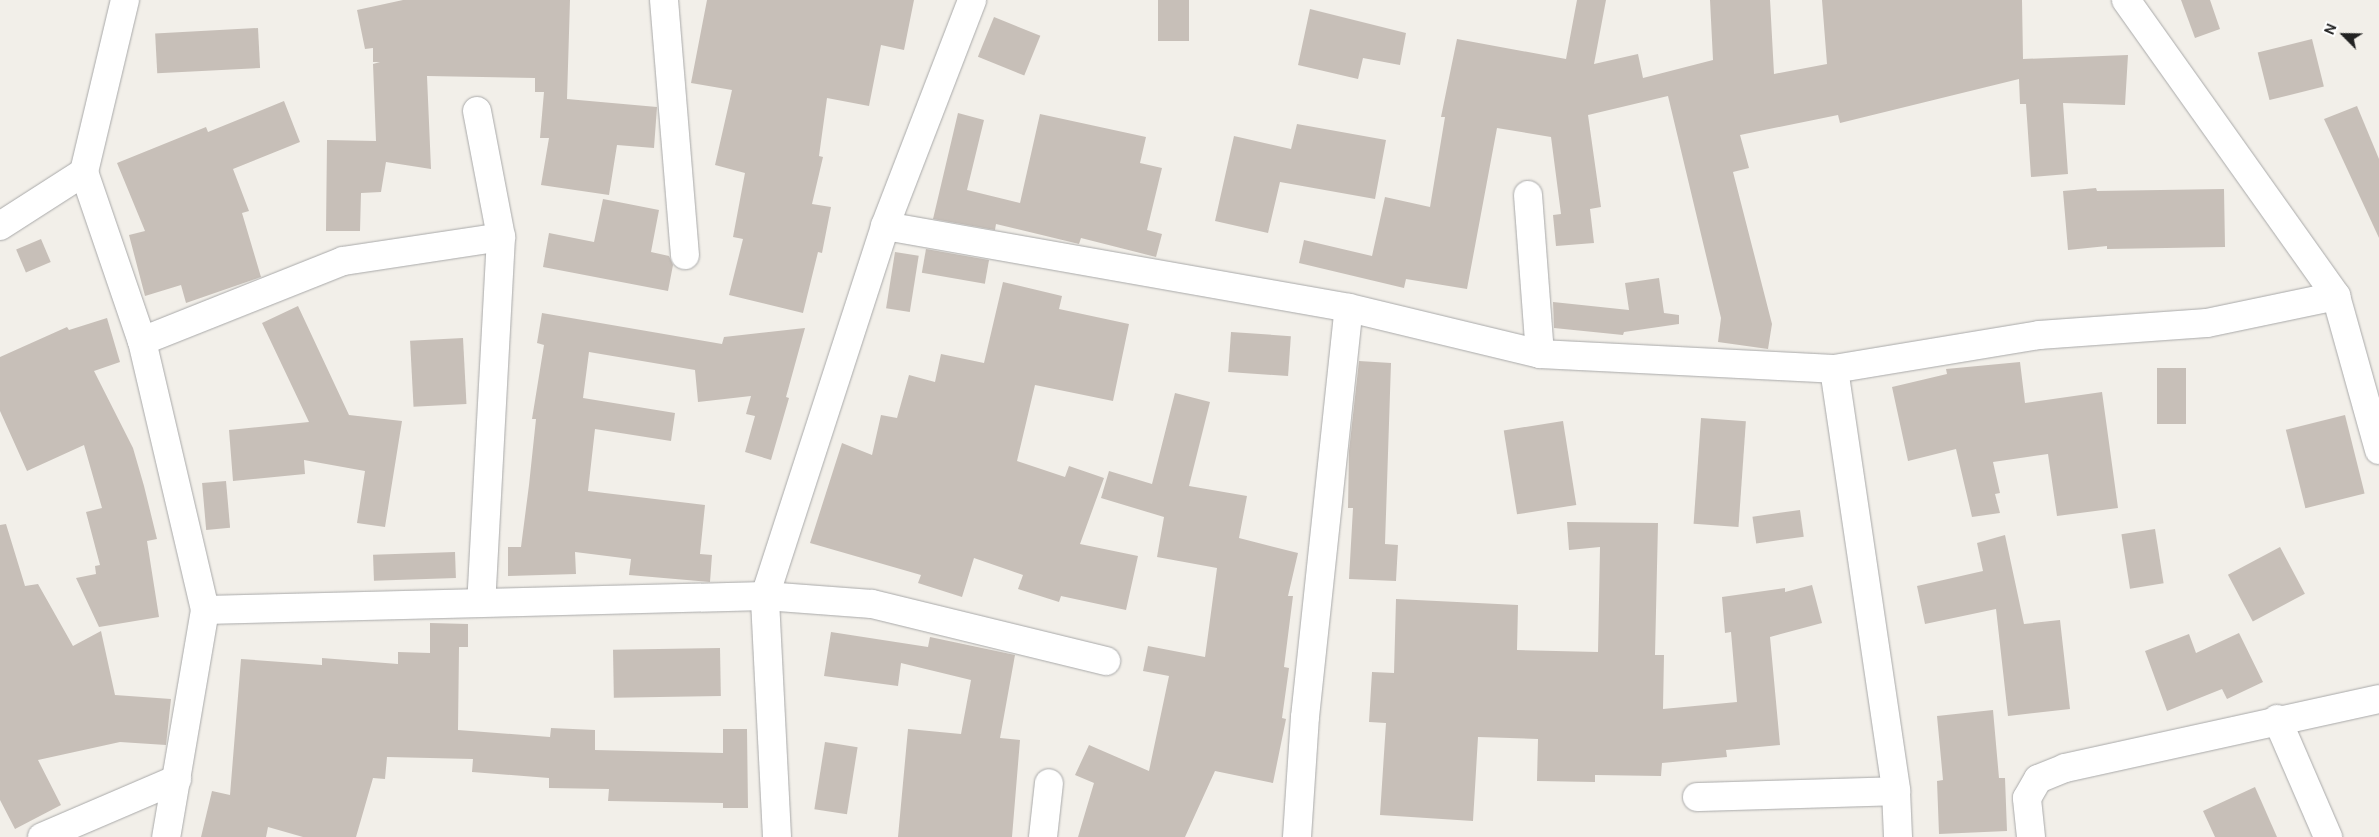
<!DOCTYPE html>
<html>
<head>
<meta charset="utf-8">
<style>
	body { margin:0 }
	#map { position:relative; width:2379px; height:837px; overflow:hidden; background:#f2efe9; font-family:"DM Sans",sans-serif }
	div>[style] { position:absolute }
	.building>* { inset:0; background:#c7bfb8; transform-origin:0 0 }
	.roads { filter:drop-shadow(0 0 1px #a9a9a9) drop-shadow(0 0 1px #a9a9a9) }
	.minor>* { height:28px; margin:-14px; padding:0 14px; transform-origin:14px; border-radius:14px; background:#fff }
	span { translate:-50% -50%; white-space:nowrap; text-align:center; line-height:1.15; -webkit-text-stroke:5px #fff; paint-order:stroke }
	.north { position:absolute; left:2319px; top:10px; width:50px; height:50px; -webkit-text-stroke:4px #fff; paint-order:stroke; rotate:293deg; font-size:14px; font-weight:700; line-height:20px; text-align:center; color:#222 }
	.north::after { content:''; display:block; margin:auto; width:18px; height:22px; background:#222; clip-path:polygon(50% 0,100% 100%,50% 72%,0 100%) }
</style>
</head>
<body>
<div id="map">
	<div class="building">
		<i style="clip-path:polygon(403px 0,570px 0,567px 99px,657px 107px,654px 148px,617px 145px,609px 195px,541px 185px,549px 138px,540px 138px,544px 92px,535px 92px,535px 78px,427px 76px,431px 169px,386px 162px,381px 192px,361px 193px,360px 231px,326px 231px,327px 140px,376px 141px,373px 64px,380px 62px,373px 62px,373px 48px,365px 49px,357px 10px)"></i>
		<i style="clip-path:polygon(707px 0,914px 0,904px 50px,881px 45px,869px 106px,827px 98px,819px 156px,823px 157px,812px 204px,831px 207px,822px 253px,818px 252px,803px 313px,729px 295px,743px 239px,733px 237px,745px 173px,715px 165px,732px 90px,691px 83px)"></i>
		<i style="left:1158px;top:0;width:31px;height:41px"></i>
		<i style="clip-path:polygon(1577px 0,1606px 0,1594px 64px,1638px 54px,1643px 78px,1713px 60px,1710px 0,1770px 0,1774px 74px,1827px 64px,1822px 0,2022px 0,2023px 59px,2128px 55px,2125px 105px,2063px 103px,2068px 174px,2031px 177px,2026px 104px,2020px 104px,2019px 79px,1840px 123px,1838px 115px,1740px 135px,1749px 168px,1733px 172px,1772px 324px,1768px 349px,1718px 342px,1721px 318px,1668px 96px,1588px 115px,1601px 207px,1590px 209px,1594px 243px,1556px 246px,1553px 215px,1561px 214px,1551px 137px,1497px 128px,1467px 289px,1406px 279px,1404px 288px,1299px 263px,1304px 240px,1372px 256px,1385px 197px,1430px 207px,1445px 117px,1441px 117px,1457px 39px,1566px 59px)"></i>
		<i style="clip-path:polygon(2181px 0,2210px 0,2220px 29px,2195px 38px)"></i>
		<i style="clip-path:polygon(1310px 9px,1406px 33px,1400px 65px,1363px 58px,1358px 79px,1298px 65px)"></i>
		<i style="left:994px;top:17px;width:50px;height:43px;rotate:22deg"></i>
		<i style="left:258px;top:28px;width:40px;height:103px;rotate:87deg"></i>
		<i style="left:2312px;top:39px;width:49px;height:56px;rotate:76deg"></i>
		<i style="clip-path:polygon(284px 101px,300px 142px,233px 169px,249px 211px,242px 213px,261px 277px,186px 303px,181px 285px,145px 296px,129px 235px,145px 231px,117px 163px,206px 127px,208px 132px)"></i>
		<i style="clip-path:polygon(2357px 106px,2379px 159px,2379px 238px,2324px 119px)"></i>
		<i style="clip-path:polygon(958px 113px,984px 120px,967px 190px,1020px 203px,1040px 114px,1146px 137px,1140px 163px,1162px 168px,1147px 230px,1162px 234px,1156px 257px,1081px 238px,1079px 244px,996px 224px,995px 230px,933px 219px)"></i>
		<i style="clip-path:polygon(1297px 124px,1386px 140px,1375px 199px,1280px 182px,1268px 233px,1215px 221px,1234px 136px,1291px 149px)"></i>
		<i style="clip-path:polygon(2096px 188px,2097px 191px,2224px 189px,2225px 247px,2107px 249px,2107px 246px,2068px 250px,2063px 191px)"></i>
		<i style="clip-path:polygon(603px 199px,659px 210px,651px 252px,669px 256px,673px 265px,668px 291px,543px 267px,549px 233px,594px 242px)"></i>
		<i style="left:41px;top:239px;width:25px;height:27px;rotate:67deg"></i>
		<i style="left:926px;top:249px;width:64px;height:24px;rotate:10deg"></i>
		<i style="left:895px;top:252px;width:24px;height:57px;rotate:9deg"></i>
		<i style="clip-path:polygon(1659px 278px,1664px 313px,1679px 315px,1679px 324px,1624px 332px,1623px 335px,1554px 328px,1553px 302px,1629px 310px,1625px 283px)"></i>
		<i style="clip-path:polygon(1003px 282px,1062px 296px,1059px 309px,1129px 324px,1113px 401px,1035px 385px,1017px 461px,1065px 477px,1069px 466px,1104px 478px,1080px 544px,1138px 556px,1126px 610px,1061px 596px,1059px 602px,1018px 589px,1023px 575px,974px 558px,962px 597px,918px 583px,921px 575px,810px 543px,842px 443px,872px 455px,881px 415px,897px 418px,909px 375px,935px 382px,941px 354px,984px 363px)"></i>
		<i style="clip-path:polygon(298px 306px,349px 415px,402px 421px,385px 527px,357px 523px,365px 471px,304px 460px,305px 474px,233px 481px,229px 430px,309px 422px,262px 323px)"></i>
		<i style="clip-path:polygon(542px 313px,722px 344px,724px 337px,805px 328px,786px 397px,789px 398px,771px 460px,745px 452px,755px 416px,746px 414px,751px 396px,698px 402px,695px 370px,589px 352px,583px 398px,675px 413px,671px 441px,595px 429px,588px 491px,705px 505px,700px 554px,712px 555px,710px 582px,629px 575px,631px 559px,575px 552px,576px 574px,508px 576px,508px 547px,521px 547px,529px 485px,536px 419px,532px 419px,544px 345px,537px 343px)"></i>
		<i style="clip-path:polygon(107px 318px,120px 362px,94px 371px,133px 448px,144px 486px,157px 539px,147px 541px,159px 617px,99px 627px,76px 578px,96px 574px,95px 566px,100px 565px,86px 512px,102px 508px,84px 445px,27px 471px,0 411px,0 357px,67px 327px,69px 330px)"></i>
		<i style="left:1231px;top:332px;width:60px;height:40px;rotate:4deg"></i>
		<i style="left:463px;top:338px;width:66px;height:53px;rotate:87deg"></i>
		<i style="clip-path:polygon(1359px 361px,1391px 363px,1385px 544px,1398px 545px,1396px 581px,1349px 579px,1353px 508px,1348px 508px,1349px 451px)"></i>
		<i style="clip-path:polygon(2020px 362px,2025px 403px,2102px 392px,2118px 508px,2057px 516px,2048px 454px,1993px 462px,2000px 493px,1995px 494px,2000px 513px,1972px 517px,1956px 449px,1908px 461px,1892px 387px,1947px 374px,1946px 369px)"></i>
		<i style="left:2186px;top:368px;width:56px;height:29px;rotate:90deg"></i>
		<i style="clip-path:polygon(1175px 393px,1210px 402px,1189px 486px,1247px 496px,1239px 538px,1298px 553px,1288px 596px,1293px 596px,1284px 667px,1289px 668px,1282px 718px,1286px 719px,1273px 783px,1215px 771px,1185px 837px,1078px 837px,1094px 783px,1075px 775px,1089px 745px,1149px 771px,1169px 676px,1143px 671px,1148px 646px,1205px 657px,1217px 568px,1157px 557px,1164px 517px,1101px 498px,1109px 471px,1152px 484px)"></i>
		<i style="left:2345px;top:415px;width:81px;height:61px;rotate:76deg"></i>
		<i style="left:1701px;top:418px;width:45px;height:106px;rotate:4deg"></i>
		<i style="left:1563px;top:421px;width:85px;height:60px;rotate:81deg"></i>
		<i style="left:226px;top:481px;width:47px;height:24px;rotate:85deg"></i>
		<i style="left:1800px;top:510px;width:27px;height:48px;rotate:82deg"></i>
		<i style="clip-path:polygon(1567px 522px,1658px 523px,1655px 655px,1664px 655px,1663px 709px,1737px 702px,1731px 632px,1725px 633px,1722px 597px,1785px 588px,1785px 592px,1812px 585px,1822px 623px,1770px 637px,1780px 745px,1726px 750px,1727px 757px,1662px 763px,1661px 776px,1595px 775px,1595px 782px,1537px 781px,1538px 739px,1478px 737px,1473px 821px,1380px 815px,1386px 723px,1369px 722px,1372px 672px,1394px 673px,1396px 599px,1518px 605px,1517px 650px,1598px 652px,1600px 547px,1569px 550px)"></i>
		<i style="clip-path:polygon(6px 524px,25px 586px,38px 584px,73px 646px,101px 631px,115px 695px,171px 699px,166px 745px,120px 742px,38px 760px,61px 805px,15px 829px,0 800px,0 525px)"></i>
		<i style="left:2155px;top:529px;width:55px;height:34px;rotate:81deg"></i>
		<i style="clip-path:polygon(2005px 535px,2024px 624px,2060px 620px,2070px 709px,2008px 716px,1996px 609px,1925px 624px,1917px 586px,1983px 571px,1977px 543px)"></i>
		<i style="left:2280px;top:547px;width:53px;height:59px;rotate:62deg"></i>
		<i style="left:455px;top:552px;width:26px;height:82px;rotate:88deg"></i>
		<i style="clip-path:polygon(430px 623px,468px 624px,468px 647px,459px 647px,458px 730px,550px 737px,551px 728px,595px 730px,595px 750px,723px 753px,723px 729px,747px 729px,748px 808px,723px 808px,723px 803px,608px 801px,609px 789px,549px 788px,549px 778px,472px 772px,473px 759px,387px 757px,385px 779px,373px 778px,356px 837px,303px 837px,268px 827px,266px 837px,201px 837px,212px 791px,230px 795px,241px 659px,322px 665px,322px 658px,398px 664px,398px 652px,430px 653px)"></i>
		<i style="clip-path:polygon(831px 632px,928px 647px,930px 637px,1015px 655px,1000px 738px,1020px 740px,1012px 837px,898px 837px,908px 729px,961px 734px,971px 680px,901px 663px,898px 686px,824px 676px)"></i>
		<i style="clip-path:polygon(2239px 633px,2263px 682px,2227px 699px,2222px 689px,2167px 711px,2145px 651px,2189px 634px,2196px 653px)"></i>
		<i style="left:720px;top:648px;width:48px;height:107px;rotate:89deg"></i>
		<i style="clip-path:polygon(1993px 710px,1999px 778px,2005px 778px,2007px 831px,1939px 834px,1937px 781px,1943px 780px,1937px 716px)"></i>
		<i style="left:825px;top:742px;width:33px;height:68px;rotate:9deg"></i>
		<i style="clip-path:polygon(2255px 787px,2277px 837px,2215px 837px,2203px 811px)"></i>
	</div>
	<div class="roads">
		<div class="minor">
			<i style="left:664px;top:0;width:256px;rotate:85.3deg"></i>
			<i style="left:2126px;top:0;width:363px;rotate:54.6deg"></i>
			<i style="left:2336px;top:296px;width:160px;rotate:74.4deg"></i>
			<i style="left:477px;top:111px;width:128px;rotate:79.2deg"></i>
			<i style="left:501px;top:237px;width:365px;rotate:93.1deg"></i>
			<i style="left:84px;top:172px;width:179px;rotate:71.1deg"></i>
			<i style="left:142px;top:341px;width:276px;rotate:76.8deg"></i>
			<i style="left:205px;top:610px;width:230px;rotate:99.7deg"></i>
			<i style="left:1528px;top:195px;width:159px;rotate:85.7deg"></i>
			<i style="left:0;top:226px;width:100px;rotate:-32.7deg"></i>
			<i style="left:84px;top:172px;width:177px;rotate:-76.6deg"></i>
			<i style="left:885px;top:226px;width:471px;rotate:10deg"></i>
			<i style="left:1349px;top:308px;width:196px;rotate:13.5deg"></i>
			<i style="left:1540px;top:354px;width:294px;rotate:2.9deg"></i>
			<i style="left:1834px;top:369px;width:208px;rotate:-9.4deg"></i>
			<i style="left:2039px;top:335px;width:168px;rotate:-4.1deg"></i>
			<i style="left:2207px;top:323px;width:132px;rotate:-11.8deg"></i>
			<i style="left:142px;top:341px;width:216px;rotate:-21.7deg"></i>
			<i style="left:343px;top:261px;width:160px;rotate:-8.6deg"></i>
			<i style="left:1834px;top:369px;width:427px;rotate:81.6deg"></i>
			<i style="left:1896px;top:791px;width:46px;rotate:87.5deg"></i>
			<i style="left:205px;top:610px;width:560px;rotate:-1.43deg"></i>
			<i style="left:765px;top:596px;width:107px;rotate:4.3deg"></i>
			<i style="left:872px;top:604px;width:241px;rotate:13.7deg"></i>
			<i style="left:2277px;top:719px;width:129px;rotate:66.6deg"></i>
			<i style="left:1697px;top:797px;width:199px;rotate:-1.7deg"></i>
			<i style="left:42px;top:837px;width:147px;rotate:-23.2deg"></i>
			<i style="left:777px;top:837px;width:241px;rotate:-92.9deg"></i>
			<i style="left:765px;top:596px;width:389px;rotate:-72deg"></i>
			<i style="left:885px;top:226px;width:242px;rotate:-68.9deg"></i>
			<i style="left:1043px;top:837px;width:54px;rotate:-83.7deg"></i>
			<i style="left:1297px;top:837px;width:120px;rotate:-86.2deg"></i>
			<i style="left:1305px;top:717px;width:411px;rotate:-83.9deg"></i>
			<i style="left:2031px;top:837px;width:39px;rotate:-96deg"></i>
			<i style="left:2027px;top:798px;width:22px;rotate:-60deg"></i>
			<i style="left:2038px;top:779px;width:29px;rotate:-22deg"></i>
			<i style="left:2065px;top:768px;width:321px;rotate:-12.4deg"></i>
		</div>
	</div>
	<div class="north">N</div>
</div>
</body>
</html>
